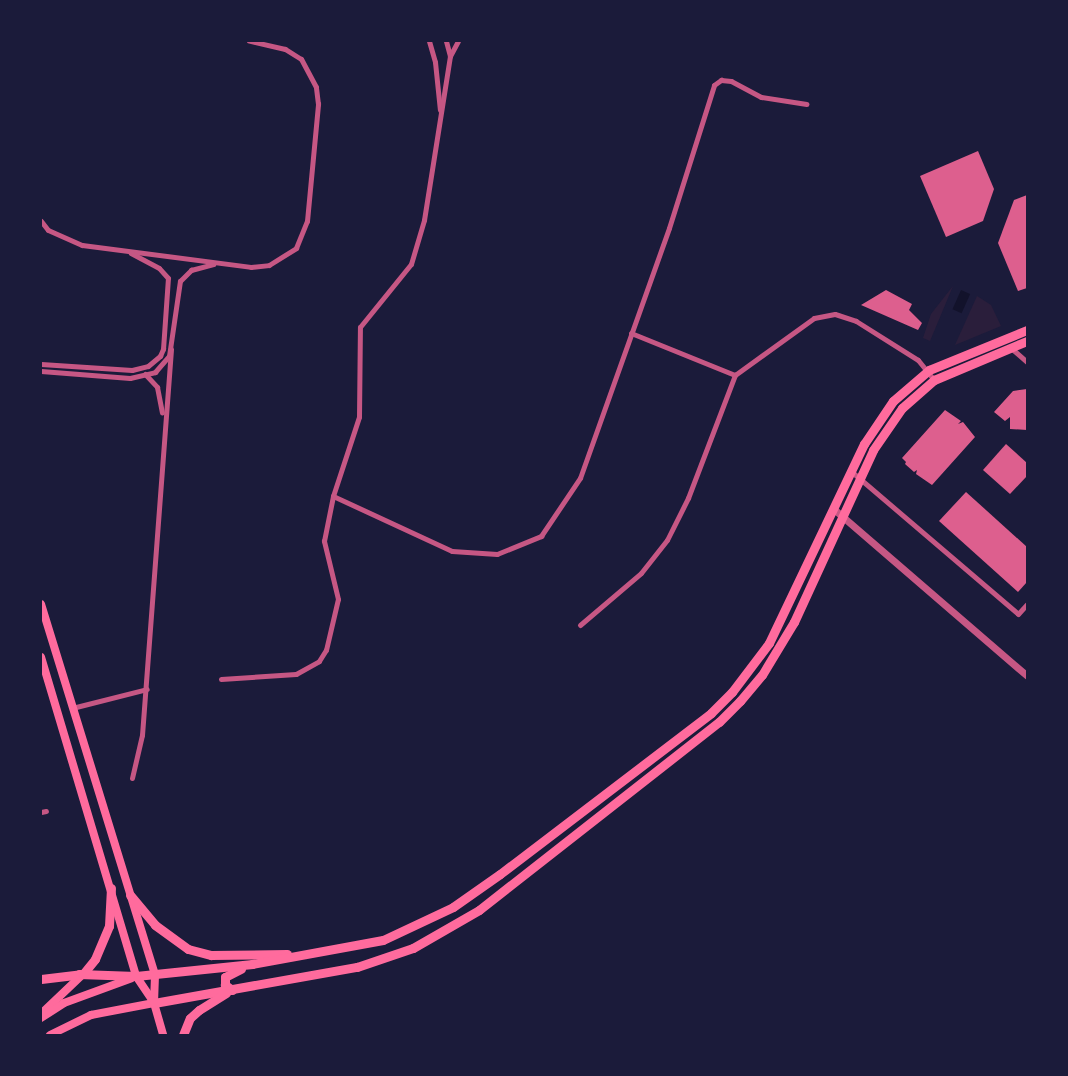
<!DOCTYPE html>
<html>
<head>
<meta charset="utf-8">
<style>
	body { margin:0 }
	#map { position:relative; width:1068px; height:1076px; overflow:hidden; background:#1b1b3a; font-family:"Asap Condensed",sans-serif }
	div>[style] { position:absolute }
	.green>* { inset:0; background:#2a1e3b }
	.water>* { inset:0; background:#12122b; transform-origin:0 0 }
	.building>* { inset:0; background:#dd5f8e }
	.minor>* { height:5px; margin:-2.5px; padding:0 2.5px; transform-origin:2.5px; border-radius:2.5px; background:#c65784 }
	.tertiary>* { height:7px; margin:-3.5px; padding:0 3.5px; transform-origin:3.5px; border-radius:3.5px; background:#c65784 }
	.secondary>* { height:8px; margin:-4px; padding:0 4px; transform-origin:4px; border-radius:4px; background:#ff6b9d }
	.primary>* { height:9px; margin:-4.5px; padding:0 4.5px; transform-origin:4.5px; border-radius:4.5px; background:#ff6b9d }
	.trunk>* { height:9px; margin:-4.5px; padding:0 4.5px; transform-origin:4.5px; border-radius:4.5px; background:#ff6b9d }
	span { translate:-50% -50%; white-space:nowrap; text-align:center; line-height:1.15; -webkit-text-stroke:4px #1b1b3a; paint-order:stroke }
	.frame { position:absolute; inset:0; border:42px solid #1b1b3a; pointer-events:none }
</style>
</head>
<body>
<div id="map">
	<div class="green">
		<i style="clip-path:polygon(953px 286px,930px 341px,923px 338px,931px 314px)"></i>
		<i style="clip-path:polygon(977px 296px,991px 305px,1001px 326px,955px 345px)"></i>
	</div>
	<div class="water">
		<i style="left:961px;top:290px;width:10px;height:21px;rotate:24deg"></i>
	</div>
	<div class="building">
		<i style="clip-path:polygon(978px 151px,994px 189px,983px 221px,946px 237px,920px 176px)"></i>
		<i style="clip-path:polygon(1027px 195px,1027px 288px,1018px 291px,998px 243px,1014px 200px)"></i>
		<i style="clip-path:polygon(886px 290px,912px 304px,909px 310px,922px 323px,918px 330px,861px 305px)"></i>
		<i style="clip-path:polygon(1027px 389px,1027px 430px,1010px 429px,1010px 417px,1005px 421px,994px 412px,1013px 391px)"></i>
		<i style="clip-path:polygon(945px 410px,961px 421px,958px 424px,963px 422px,975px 437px,932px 485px,916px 474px,917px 470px,914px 472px,905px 464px,906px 462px,902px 458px)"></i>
		<i style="clip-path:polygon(1006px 444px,1027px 463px,1027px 476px,1010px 494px,983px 470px)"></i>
		<i style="clip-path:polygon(966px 492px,1027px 547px,1027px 582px,1018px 592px,939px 521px)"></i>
	</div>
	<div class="minor">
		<i style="left:429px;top:41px;width:22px;rotate:74deg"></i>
		<i style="left:435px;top:62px;width:48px;rotate:84.1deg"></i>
		<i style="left:450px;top:56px;width:17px;rotate:-62deg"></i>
		<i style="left:41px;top:221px;width:11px;rotate:52deg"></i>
		<i style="left:48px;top:230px;width:37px;rotate:24deg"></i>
		<i style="left:82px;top:245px;width:170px;rotate:7.4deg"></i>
		<i style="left:251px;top:267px;width:18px;rotate:-6deg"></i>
		<i style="left:269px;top:265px;width:32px;rotate:-32deg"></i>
		<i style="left:296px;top:248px;width:29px;rotate:-68deg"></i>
		<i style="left:307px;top:221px;width:118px;rotate:-84.6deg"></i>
		<i style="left:318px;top:104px;width:17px;rotate:-97deg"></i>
		<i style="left:316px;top:87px;width:32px;rotate:-118deg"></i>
		<i style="left:301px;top:59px;width:19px;rotate:-148deg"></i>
		<i style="left:285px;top:49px;width:37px;rotate:-167deg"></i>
		<i style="left:631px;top:333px;width:112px;rotate:22deg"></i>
		<i style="left:1011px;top:348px;width:21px;rotate:41deg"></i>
		<i style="left:41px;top:364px;width:91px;rotate:3.8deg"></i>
		<i style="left:132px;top:370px;width:16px;rotate:-14deg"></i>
		<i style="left:148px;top:366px;width:16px;rotate:-40deg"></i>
		<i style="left:160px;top:356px;width:8px;rotate:-67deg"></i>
		<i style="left:163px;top:349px;width:71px;rotate:-86deg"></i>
		<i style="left:168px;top:278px;width:13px;rotate:-132deg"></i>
		<i style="left:159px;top:268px;width:32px;rotate:-152deg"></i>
		<i style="left:41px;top:371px;width:89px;rotate:4.5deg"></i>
		<i style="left:130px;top:378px;width:26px;rotate:-13deg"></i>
		<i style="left:155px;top:372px;width:21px;rotate:-49deg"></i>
		<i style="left:169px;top:356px;width:76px;rotate:-81.7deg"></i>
		<i style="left:180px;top:281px;width:16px;rotate:-45deg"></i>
		<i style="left:191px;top:270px;width:23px;rotate:-15deg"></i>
		<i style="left:145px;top:374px;width:18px;rotate:47deg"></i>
		<i style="left:157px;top:387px;width:26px;rotate:79deg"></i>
		<i style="left:852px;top:472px;width:218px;rotate:40.5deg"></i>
		<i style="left:1018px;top:614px;width:13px;rotate:-48deg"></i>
		<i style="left:333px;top:496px;width:131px;rotate:24.8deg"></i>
		<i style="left:452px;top:551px;width:45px;rotate:3.8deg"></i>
		<i style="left:497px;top:554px;width:48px;rotate:-22.2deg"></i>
		<i style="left:541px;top:536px;width:70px;rotate:-56.1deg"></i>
		<i style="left:580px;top:478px;width:265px;rotate:-70.4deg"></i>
		<i style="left:669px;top:228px;width:150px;rotate:-72.5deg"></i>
		<i style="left:714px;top:85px;width:9px;rotate:-36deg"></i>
		<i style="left:721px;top:80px;width:10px;rotate:6deg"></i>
		<i style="left:731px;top:81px;width:34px;rotate:28deg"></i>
		<i style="left:761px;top:97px;width:46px;rotate:8.8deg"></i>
		<i style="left:580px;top:625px;width:80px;rotate:-40.4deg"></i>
		<i style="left:641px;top:573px;width:42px;rotate:-51.8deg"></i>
		<i style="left:667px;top:540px;width:47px;rotate:-63.4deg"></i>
		<i style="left:688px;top:498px;width:132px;rotate:-69.1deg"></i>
		<i style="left:735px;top:375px;width:97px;rotate:-35.8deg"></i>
		<i style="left:814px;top:318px;width:21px;rotate:-11deg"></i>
		<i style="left:835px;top:314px;width:22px;rotate:18deg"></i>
		<i style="left:856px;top:321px;width:73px;rotate:32.2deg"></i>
		<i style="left:918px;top:360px;width:26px;rotate:51deg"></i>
		<i style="left:221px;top:679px;width:75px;rotate:-3.8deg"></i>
		<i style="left:296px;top:674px;width:26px;rotate:-29deg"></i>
		<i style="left:319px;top:661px;width:13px;rotate:-58deg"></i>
		<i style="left:326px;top:650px;width:52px;rotate:-76.8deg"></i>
		<i style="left:338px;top:599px;width:60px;rotate:-103.6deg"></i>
		<i style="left:324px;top:541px;width:46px;rotate:-78.7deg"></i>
		<i style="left:333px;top:496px;width:83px;rotate:-71.8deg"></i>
		<i style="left:359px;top:417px;width:90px;rotate:-89.4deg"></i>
		<i style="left:360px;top:327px;width:81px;rotate:-51deg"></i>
		<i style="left:411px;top:264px;width:46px;rotate:-73.5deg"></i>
		<i style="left:424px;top:220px;width:166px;rotate:-81deg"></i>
		<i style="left:450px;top:56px;width:16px;rotate:-105deg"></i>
		<i style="left:72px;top:708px;width:77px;rotate:-14.2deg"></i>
		<i style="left:132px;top:778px;width:44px;rotate:-76.9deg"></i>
		<i style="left:142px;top:735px;width:387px;rotate:-85.7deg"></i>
		<i style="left:41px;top:812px;width:5px;rotate:-11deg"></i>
	</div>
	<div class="tertiary">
		<i style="left:835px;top:510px;width:254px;rotate:40.8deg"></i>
	</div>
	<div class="secondary">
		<i style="left:41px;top:604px;width:388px;rotate:72.9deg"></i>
		<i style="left:155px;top:975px;width:28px;rotate:92deg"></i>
		<i style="left:41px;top:657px;width:333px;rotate:73.4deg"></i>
		<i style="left:136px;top:976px;width:32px;rotate:56deg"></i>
		<i style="left:154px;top:1003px;width:33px;rotate:74deg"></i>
		<i style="left:41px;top:1014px;width:58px;rotate:-43.6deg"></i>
		<i style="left:41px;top:1018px;width:27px;rotate:-33deg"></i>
		<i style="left:64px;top:1003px;width:72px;rotate:-20.2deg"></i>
		<i style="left:50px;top:1035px;width:46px;rotate:-26deg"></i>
		<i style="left:91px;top:1015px;width:64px;rotate:-10.8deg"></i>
	</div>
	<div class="primary">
		<i style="left:130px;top:895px;width:39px;rotate:50deg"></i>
		<i style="left:155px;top:925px;width:41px;rotate:36deg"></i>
		<i style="left:188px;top:949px;width:24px;rotate:15deg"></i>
		<i style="left:211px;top:955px;width:76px;rotate:-0.8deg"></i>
		<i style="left:136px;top:976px;width:117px;rotate:-5.9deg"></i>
		<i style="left:252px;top:964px;width:133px;rotate:-10.4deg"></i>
		<i style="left:383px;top:940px;width:77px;rotate:-25.2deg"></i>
		<i style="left:453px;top:907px;width:57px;rotate:-35.1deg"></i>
		<i style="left:500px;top:874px;width:265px;rotate:-37.3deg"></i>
		<i style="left:711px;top:713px;width:30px;rotate:-45deg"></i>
		<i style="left:732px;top:692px;width:61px;rotate:-52.9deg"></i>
		<i style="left:769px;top:643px;width:221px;rotate:-64.5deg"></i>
		<i style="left:864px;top:444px;width:52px;rotate:-56deg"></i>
		<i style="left:893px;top:401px;width:48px;rotate:-40.7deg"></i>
		<i style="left:929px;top:370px;width:106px;rotate:-22.2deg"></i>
		<i style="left:232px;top:990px;width:9px;rotate:-144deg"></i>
		<i style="left:225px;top:985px;width:8px;rotate:-90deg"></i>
		<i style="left:225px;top:977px;width:18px;rotate:-27deg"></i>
		<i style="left:154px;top:1003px;width:206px;rotate:-10.1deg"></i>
		<i style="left:357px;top:967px;width:59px;rotate:-18.7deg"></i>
		<i style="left:413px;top:948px;width:76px;rotate:-29.9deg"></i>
		<i style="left:479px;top:910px;width:305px;rotate:-38.1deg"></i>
		<i style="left:719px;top:722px;width:30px;rotate:-45deg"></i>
		<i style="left:740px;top:701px;width:34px;rotate:-50deg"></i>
		<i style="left:762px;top:675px;width:62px;rotate:-58.9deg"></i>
		<i style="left:794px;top:622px;width:189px;rotate:-65.3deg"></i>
		<i style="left:873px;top:450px;width:51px;rotate:-55.4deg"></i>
		<i style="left:902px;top:408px;width:43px;rotate:-41.2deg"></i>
		<i style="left:934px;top:380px;width:101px;rotate:-22.8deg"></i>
		<i style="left:183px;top:1035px;width:18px;rotate:-68deg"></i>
		<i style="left:190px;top:1018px;width:12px;rotate:-42deg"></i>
		<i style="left:199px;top:1010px;width:32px;rotate:-32deg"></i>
	</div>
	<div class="trunk">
		<i style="left:79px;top:974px;width:57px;rotate:2deg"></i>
		<i style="left:41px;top:979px;width:42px;rotate:-6.8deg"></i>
		<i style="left:83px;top:974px;width:19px;rotate:-51deg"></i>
		<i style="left:95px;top:959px;width:36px;rotate:-67deg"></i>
		<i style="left:109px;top:926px;width:38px;rotate:-87deg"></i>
	</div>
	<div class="frame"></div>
</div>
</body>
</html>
